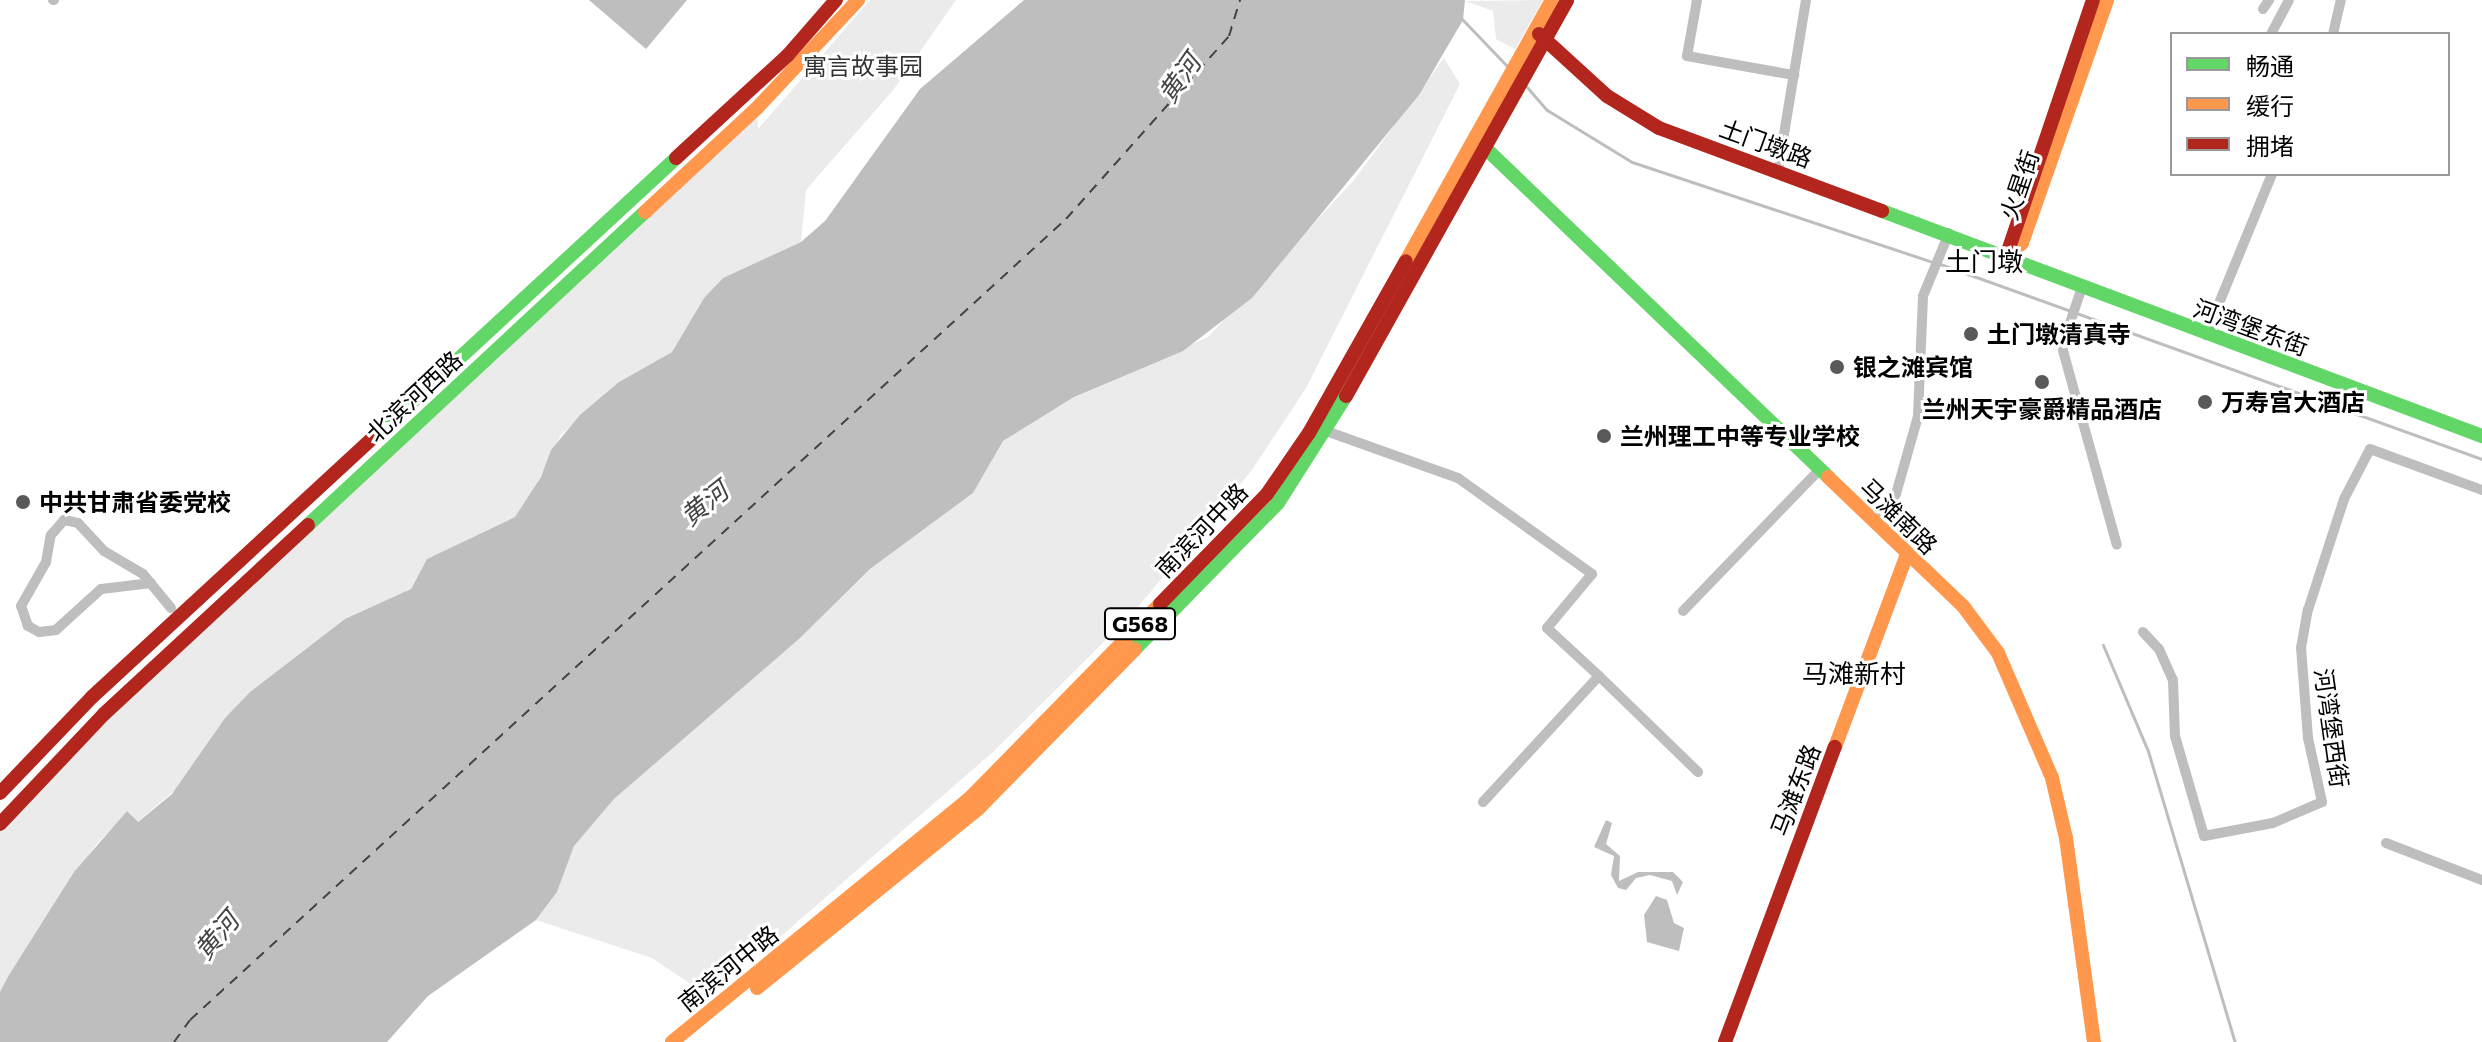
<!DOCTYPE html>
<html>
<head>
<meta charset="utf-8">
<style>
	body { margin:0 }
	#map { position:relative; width:2482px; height:1042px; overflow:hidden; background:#fff; font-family:Commissioner,"Noto Sans SC",sans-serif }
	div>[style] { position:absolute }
	.green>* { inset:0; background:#ebebeb }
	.water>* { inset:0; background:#bebebe }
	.stream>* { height:3px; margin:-1.5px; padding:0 1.5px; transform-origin:1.5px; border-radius:1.5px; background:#bebebe }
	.ferry>* { height:2px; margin-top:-1px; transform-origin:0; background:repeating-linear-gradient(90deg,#434343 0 10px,transparent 0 18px) }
	.street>* { height:10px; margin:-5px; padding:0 5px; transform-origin:5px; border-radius:5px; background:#bebebe }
	.fast>* { height:14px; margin:-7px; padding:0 7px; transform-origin:7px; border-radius:7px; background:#63d668 }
	.slow>* { height:14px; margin:-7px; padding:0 7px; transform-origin:7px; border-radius:7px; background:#ff974d }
	.jam>* { height:14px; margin:-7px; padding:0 7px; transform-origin:7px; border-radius:7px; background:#b3261e }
	.dots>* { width:22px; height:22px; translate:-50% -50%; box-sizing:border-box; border:4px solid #fff; border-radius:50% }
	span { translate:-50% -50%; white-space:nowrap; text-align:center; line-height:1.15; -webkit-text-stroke:6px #fff; paint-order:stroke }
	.shield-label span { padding:2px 6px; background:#fff; border:2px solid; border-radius:6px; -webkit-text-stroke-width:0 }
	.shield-label { font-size:22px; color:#000; font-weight:700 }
	.park-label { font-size:24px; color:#323232 }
	.street-label { font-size:24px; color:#000 }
	.poi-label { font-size:24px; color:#000; font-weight:700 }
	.left { translate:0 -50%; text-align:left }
	.water-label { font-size:26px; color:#434343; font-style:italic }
	.neighbourhood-label { font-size:26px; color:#000 }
	.legend { position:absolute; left:2170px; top:32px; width:280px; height:144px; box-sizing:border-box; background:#fff; border:2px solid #999; margin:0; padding:10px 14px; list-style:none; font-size:24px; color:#000 }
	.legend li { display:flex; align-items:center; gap:16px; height:40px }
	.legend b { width:40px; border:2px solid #999 }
</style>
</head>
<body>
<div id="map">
	<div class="green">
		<i style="clip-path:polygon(870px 0,956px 0,894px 89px,806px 190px,801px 242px,723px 278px,704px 298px,672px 352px,619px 382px,560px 436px,530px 498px,515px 517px,427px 559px,411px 588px,250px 692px,225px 718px,176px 789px,137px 822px,127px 812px,95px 846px,0 992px,0 824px,21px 797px,757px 108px,758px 129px)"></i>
		<i style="clip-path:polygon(1543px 0,1515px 49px,1496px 39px,1493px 11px,1465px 1px)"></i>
		<i style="clip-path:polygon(1444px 58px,1460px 84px,1306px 388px,1252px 470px,1133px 613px,993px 752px,772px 944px,698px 989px,652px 958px,536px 920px,557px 892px,574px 846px,614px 799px,799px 639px,870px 569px,973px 493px,1003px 441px,1074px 397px,1208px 337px,1354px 180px)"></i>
	</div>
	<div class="water">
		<i style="clip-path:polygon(589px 0,687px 0,646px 49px)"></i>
		<i style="clip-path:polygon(1024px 0,1465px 0,1463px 20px,1419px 95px,1252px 298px,1183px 351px,1074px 397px,1003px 441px,973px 493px,870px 569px,799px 639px,614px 799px,574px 846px,557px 892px,536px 920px,428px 996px,387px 1042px,0 1042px,0 992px,9px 975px,74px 872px,127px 811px,138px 822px,172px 794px,225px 718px,250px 692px,345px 619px,411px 589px,427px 559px,515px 517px,541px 477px,551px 450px,580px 415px,619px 382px,672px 352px,704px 298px,723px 278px,801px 242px,825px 221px,920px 89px)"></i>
		<i style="clip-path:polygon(1606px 820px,1612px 823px,1606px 844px,1620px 856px,1619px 881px,1638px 872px,1673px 872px,1683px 882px,1677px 895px,1672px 881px,1650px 875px,1636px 878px,1626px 890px,1618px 888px,1611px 875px,1614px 856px,1594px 847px)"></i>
		<i style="clip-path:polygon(1656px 896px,1667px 900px,1674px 923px,1684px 928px,1679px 951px,1647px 942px,1644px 915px)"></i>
	</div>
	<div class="stream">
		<i style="left:1462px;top:19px;width:65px;rotate:46.2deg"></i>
		<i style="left:1526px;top:86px;width:32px;rotate:49deg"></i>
		<i style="left:1547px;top:110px;width:100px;rotate:31.5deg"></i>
		<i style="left:1632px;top:162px;width:317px;rotate:18.4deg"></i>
		<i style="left:1940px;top:264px;width:576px;rotate:19.79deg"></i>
		<i style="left:2103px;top:645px;width:115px;rotate:67deg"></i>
		<i style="left:2148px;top:751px;width:304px;rotate:73.4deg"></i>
	</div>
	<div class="ferry">
		<i style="left:174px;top:1042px;width:27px;rotate:-54deg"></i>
		<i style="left:190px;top:1020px;width:1187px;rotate:-42.44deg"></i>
		<i style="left:1066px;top:219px;width:245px;rotate:-48.3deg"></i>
		<i style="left:1229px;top:36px;width:38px;rotate:-73deg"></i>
	</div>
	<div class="street">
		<i style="left:53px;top:0;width:1px"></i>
		<i style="left:1697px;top:0;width:57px;rotate:100.1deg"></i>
		<i style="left:1687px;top:56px;width:109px;rotate:10.1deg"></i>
		<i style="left:2263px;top:9px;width:11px;rotate:-56deg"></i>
		<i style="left:2271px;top:34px;width:38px;rotate:-62deg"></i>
		<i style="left:2333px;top:34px;width:35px;rotate:-77deg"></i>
		<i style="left:1778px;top:171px;width:173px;rotate:-80.7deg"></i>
		<i style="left:2082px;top:287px;width:63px;rotate:108.4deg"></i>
		<i style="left:2062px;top:347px;width:205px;rotate:74.5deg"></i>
		<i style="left:2206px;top:335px;width:174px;rotate:-67.7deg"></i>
		<i style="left:1326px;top:431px;width:140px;rotate:19.6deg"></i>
		<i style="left:1458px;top:478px;width:165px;rotate:35.6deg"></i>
		<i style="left:1592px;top:574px;width:70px;rotate:129.8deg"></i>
		<i style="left:1547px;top:628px;width:71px;rotate:42.7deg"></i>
		<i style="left:1875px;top:521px;width:34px;rotate:-52deg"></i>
		<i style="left:1896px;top:494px;width:81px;rotate:-74.2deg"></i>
		<i style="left:1918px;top:416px;width:120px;rotate:-87.6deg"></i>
		<i style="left:1923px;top:296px;width:68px;rotate:-67.6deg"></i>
		<i style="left:151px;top:583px;width:50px;rotate:173.2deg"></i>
		<i style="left:101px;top:589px;width:61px;rotate:137.7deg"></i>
		<i style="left:56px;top:630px;width:17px;rotate:173deg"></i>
		<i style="left:39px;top:632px;width:13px;rotate:-151deg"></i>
		<i style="left:28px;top:626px;width:21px;rotate:-109deg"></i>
		<i style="left:21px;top:606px;width:51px;rotate:-60.4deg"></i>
		<i style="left:46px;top:562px;width:27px;rotate:-80deg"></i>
		<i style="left:51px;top:535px;width:20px;rotate:-49deg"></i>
		<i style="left:64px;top:520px;width:14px;rotate:12deg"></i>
		<i style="left:78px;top:523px;width:38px;rotate:47deg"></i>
		<i style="left:104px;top:551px;width:45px;rotate:30.5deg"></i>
		<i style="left:143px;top:574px;width:44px;rotate:50.5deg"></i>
		<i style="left:1683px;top:611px;width:196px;rotate:-46deg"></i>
		<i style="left:2143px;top:632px;width:23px;rotate:47deg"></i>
		<i style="left:2159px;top:649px;width:34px;rotate:66deg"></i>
		<i style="left:2173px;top:680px;width:56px;rotate:88deg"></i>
		<i style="left:2175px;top:736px;width:104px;rotate:73.8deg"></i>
		<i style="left:2204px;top:836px;width:70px;rotate:-10.7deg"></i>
		<i style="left:2273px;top:823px;width:53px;rotate:-23.2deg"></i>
		<i style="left:2322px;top:802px;width:66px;rotate:-102.3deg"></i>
		<i style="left:2308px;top:738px;width:90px;rotate:-94.4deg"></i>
		<i style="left:2301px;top:648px;width:39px;rotate:-80deg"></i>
		<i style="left:2308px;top:610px;width:117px;rotate:-72deg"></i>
		<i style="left:2344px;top:499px;width:56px;rotate:-62.5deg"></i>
		<i style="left:2370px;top:449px;width:119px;rotate:20.1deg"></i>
		<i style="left:1483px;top:802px;width:171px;rotate:-47.4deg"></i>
		<i style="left:1599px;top:676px;width:138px;rotate:44.1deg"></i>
		<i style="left:2386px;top:843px;width:103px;rotate:21.1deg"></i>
	</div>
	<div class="fast">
		<i style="left:1479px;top:142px;width:484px;rotate:43.8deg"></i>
		<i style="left:1882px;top:211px;width:641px;rotate:20.56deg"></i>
		<i style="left:375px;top:436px;width:410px;rotate:-42.7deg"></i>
		<i style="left:308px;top:525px;width:460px;rotate:-42.9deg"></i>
		<i style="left:1135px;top:649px;width:204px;rotate:-45.6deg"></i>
		<i style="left:1278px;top:503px;width:127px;rotate:-57.6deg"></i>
	</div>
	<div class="slow">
		<i style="left:645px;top:212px;width:153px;rotate:-42.9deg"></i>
		<i style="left:757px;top:108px;width:148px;rotate:-46.9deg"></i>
		<i style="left:2006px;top:258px;width:22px;rotate:-43deg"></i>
		<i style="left:2022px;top:243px;width:257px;rotate:-70.7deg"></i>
		<i style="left:1406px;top:261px;width:299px;rotate:-60.8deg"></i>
		<i style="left:1828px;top:477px;width:187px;rotate:43.7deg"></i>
		<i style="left:1963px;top:606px;width:59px;rotate:53.3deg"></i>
		<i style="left:1998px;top:653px;width:136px;rotate:66.6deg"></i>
		<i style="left:2052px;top:778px;width:62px;rotate:76.9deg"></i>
		<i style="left:2066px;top:838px;width:206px;rotate:82.2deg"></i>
		<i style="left:1835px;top:747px;width:206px;rotate:-69.5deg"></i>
		<i style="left:757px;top:988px;width:284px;rotate:-39deg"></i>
		<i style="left:978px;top:809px;width:224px;rotate:-45.5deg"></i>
		<i style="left:672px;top:1042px;width:384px;rotate:-39.3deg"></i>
		<i style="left:969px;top:799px;width:273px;rotate:-45.6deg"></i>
	</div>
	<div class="jam">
		<i style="left:1539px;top:34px;width:92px;rotate:42.4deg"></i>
		<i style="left:1607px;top:96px;width:61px;rotate:31.6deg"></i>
		<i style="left:1659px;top:128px;width:238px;rotate:20.4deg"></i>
		<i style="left:676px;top:158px;width:152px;rotate:-42.6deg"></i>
		<i style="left:788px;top:55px;width:73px;rotate:-48.9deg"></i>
		<i style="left:2006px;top:257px;width:271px;rotate:-71.3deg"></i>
		<i style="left:1346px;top:396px;width:453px;rotate:-60.8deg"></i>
		<i style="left:1160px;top:604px;width:153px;rotate:-45.8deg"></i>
		<i style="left:1267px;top:494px;width:74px;rotate:-55.5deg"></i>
		<i style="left:1309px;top:433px;width:197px;rotate:-60.6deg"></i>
		<i style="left:0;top:793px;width:133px;rotate:-46.2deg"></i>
		<i style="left:92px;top:697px;width:385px;rotate:-42.7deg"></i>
		<i style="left:0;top:824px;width:151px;rotate:-46.6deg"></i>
		<i style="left:104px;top:714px;width:278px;rotate:-42.8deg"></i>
		<i style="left:1725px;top:1042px;width:315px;rotate:-69.6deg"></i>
	</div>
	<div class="dots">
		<i style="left:1971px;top:334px;background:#595959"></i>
		<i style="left:1837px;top:367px;background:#595959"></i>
		<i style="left:2042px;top:382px;background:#595959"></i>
		<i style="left:2205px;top:402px;background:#595959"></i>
		<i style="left:1604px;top:436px;background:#595959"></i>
		<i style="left:23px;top:502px;background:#595959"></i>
	</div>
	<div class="shield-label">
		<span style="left:1140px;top:624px">G568</span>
	</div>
	<div class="park-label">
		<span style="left:863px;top:66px">寓言故事园</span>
	</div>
	<div class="street-label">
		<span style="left:1766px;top:143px;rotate:20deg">土门墩路</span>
		<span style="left:2019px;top:185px;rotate:-71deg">火星街</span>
		<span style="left:2251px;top:327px;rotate:20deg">河湾堡东街</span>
		<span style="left:414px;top:396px;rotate:-43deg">北滨河西路</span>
		<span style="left:1899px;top:516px;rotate:44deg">马滩南路</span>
		<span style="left:1201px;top:530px;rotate:-46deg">南滨河中路</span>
		<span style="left:2332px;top:728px;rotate:82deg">河湾堡西街</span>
		<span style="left:1795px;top:790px;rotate:-69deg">马滩东路</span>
		<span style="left:728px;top:968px;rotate:-39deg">南滨河中路</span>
	</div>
	<div class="poi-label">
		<span class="left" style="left:1987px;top:334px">土门墩清真寺</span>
		<span class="left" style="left:1853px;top:367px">银之滩宾馆</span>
		<span class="left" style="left:2221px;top:402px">万寿宫大酒店</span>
		<span style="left:2042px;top:409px">兰州天宇豪爵精品酒店</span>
		<span class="left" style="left:1620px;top:436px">兰州理工中等专业学校</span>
		<span class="left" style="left:39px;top:502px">中共甘肃省委党校</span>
	</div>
	<div class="water-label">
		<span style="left:1179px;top:78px;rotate:-55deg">黄河</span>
		<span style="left:704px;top:503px;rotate:-39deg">黄河</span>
		<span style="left:216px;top:935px;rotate:-50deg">黄河</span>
	</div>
	<div class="neighbourhood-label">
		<span style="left:1984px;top:261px">土门墩</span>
		<span style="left:1854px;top:673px">马滩新村</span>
	</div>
	<ul class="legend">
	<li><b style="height:10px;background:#63d668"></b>畅通</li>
	<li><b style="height:10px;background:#ff974d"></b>缓行</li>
	<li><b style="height:10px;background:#b3261e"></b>拥堵</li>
	</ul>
</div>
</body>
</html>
